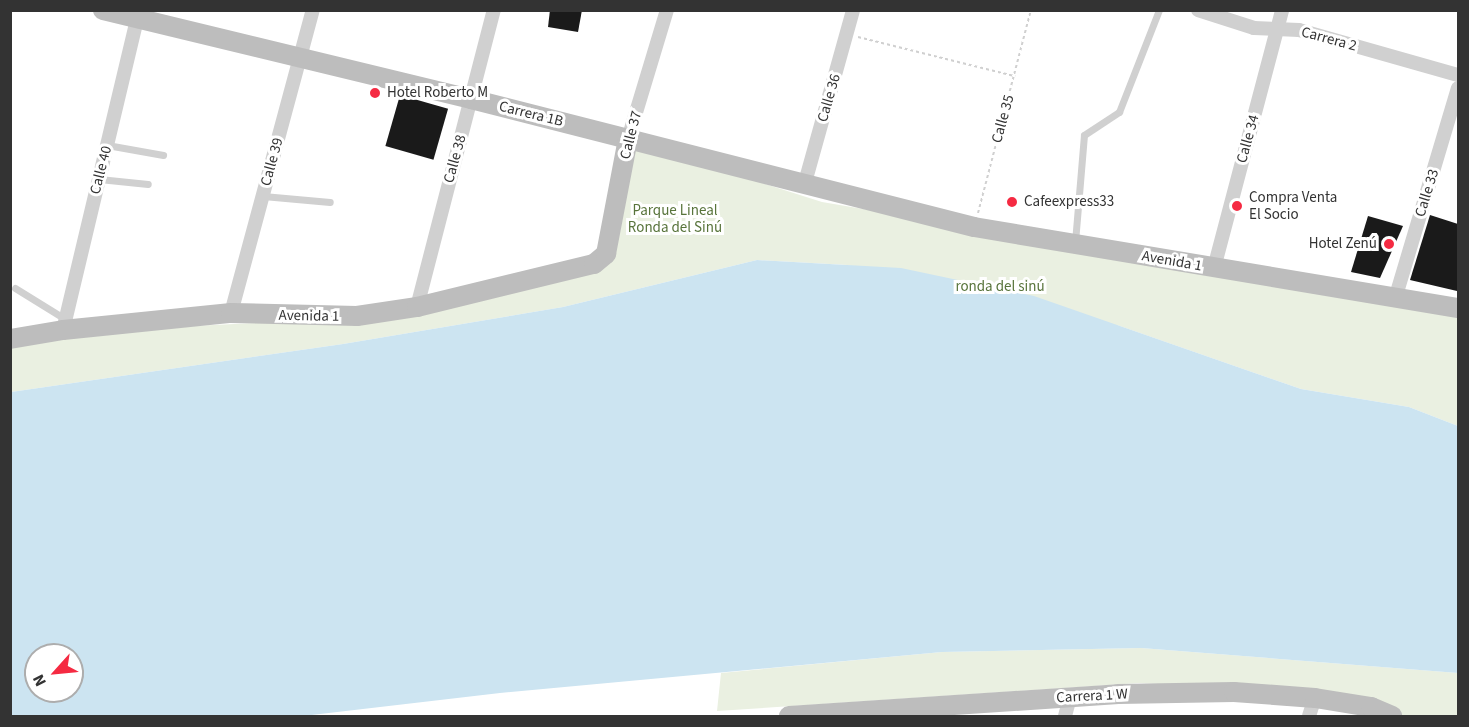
<!DOCTYPE html>
<html>
<head>
<meta charset="utf-8">
<style>
	body { margin:0 }
	#map { position:relative; width:1469px; height:727px; overflow:hidden; background:#fff; font-family:"Source Sans 3",sans-serif }
	div>[style] { position:absolute }
	.green>* { inset:0; background:#eaf0e1 }
	.water>* { inset:0; background:#cce4f1 }
	.building>* { inset:0; background:#1a1a1a; transform-origin:0 0 }
	.path>* { height:2px; margin-top:-1px; transform-origin:0; background:repeating-linear-gradient(90deg,#d0d0d0 0 3px,transparent 0 6px) }
	.lane>* { height:7px; margin:-3.5px; padding:0 3.5px; transform-origin:3.5px; border-radius:3.5px; background:#d0d0d0 }
	.street>* { height:14px; margin:-7px; padding:0 7px; transform-origin:7px; border-radius:7px; background:#d0d0d0 }
	.secondary>* { height:20px; margin:-10px; padding:0 10px; transform-origin:10px; border-radius:10px; background:#bdbdbd }
	.dots>* { width:16px; height:16px; translate:-50% -50%; box-sizing:border-box; border:3px solid #fff; border-radius:50% }
	span { translate:-50% -50%; white-space:nowrap; text-align:center; line-height:1.15; -webkit-text-stroke:6px #fff; paint-order:stroke }
	.street-label { font-size:15px; color:#333 }
	.poi-label { font-size:15px; color:#333 }
	.left { translate:0 -50%; text-align:left }
	.right { translate:-100% -50%; text-align:right }
	.park-label { font-size:15px; color:#58743b }
	.frame { position:absolute; inset:0; border:12px solid #333; pointer-events:none }
	.north { position:absolute; left:24px; top:643px; width:60px; height:60px; box-sizing:border-box; background:#fff; border:2px solid #adadad; border-radius:50%; rotate:243deg; font-size:16px; font-weight:700; line-height:24px; text-align:center; color:#333 }
	.north::after { content:''; display:block; margin:auto; width:21px; height:27px; background:#f52a42; clip-path:polygon(50% 0,100% 100%,50% 72%,0 100%) }
</style>
</head>
<body>
<div id="map">
	<div class="green">
		<i style="clip-path:polygon(630px 141px,822px 202px,1458px 310px,1458px 426px,1409px 407px,1301px 389px,1117px 325px,1180px 363px,848px 265px,757px 260px,563px 307px,343px 344px,11px 392px,10px 343px,65px 332px,339px 319px,602px 264px)"></i>
		<i style="clip-path:polygon(1141px 648px,1458px 673px,1458px 716px,1395px 716px,1317px 692px,1139px 683px,717px 711px,721px 673px,942px 652px)"></i>
	</div>
	<div class="water">
		<i style="clip-path:polygon(evenodd,757px 260px,901px 268px,1034px 296px,1301px 389px,1409px 407px,1458px 426px,1458px 673px,1141px 648px,942px 652px,500px 693px,303px 716px,11px 716px,11px 392px,343px 344px,563px 307px,757px 260px,36px 655px,72px 655px,72px 691px,36px 691px,36px 655px)"></i>
	</div>
	<div class="building">
		<i style="clip-path:polygon(550px 10px,582px 10px,578px 32px,548px 27px)"></i>
		<i style="left:400px;top:95px;width:50px;height:53px;rotate:16deg"></i>
		<i style="clip-path:polygon(1430px 215px,1458px 224px,1457px 291px,1410px 280px)"></i>
		<i style="clip-path:polygon(1368px 216px,1403px 226px,1380px 278px,1351px 272px)"></i>
	</div>
	<div class="path">
		<i style="left:858px;top:37px;width:162px;rotate:14deg"></i>
		<i style="left:978px;top:213px;width:210px;rotate:-75.4deg"></i>
	</div>
	<div class="lane">
		<i style="left:107px;top:145px;width:57px;rotate:10.1deg"></i>
		<i style="left:99px;top:179px;width:49px;rotate:5.8deg"></i>
		<i style="left:263px;top:196px;width:67px;rotate:5.1deg"></i>
		<i style="left:1075px;top:242px;width:107px;rotate:-85.2deg"></i>
		<i style="left:1084px;top:135px;width:42px;rotate:-33.3deg"></i>
		<i style="left:1119px;top:112px;width:110px;rotate:-68.6deg"></i>
		<i style="left:15px;top:288px;width:59px;rotate:31.8deg"></i>
	</div>
	<div class="street">
		<i style="left:1198px;top:10px;width:59px;rotate:17.8deg"></i>
		<i style="left:1254px;top:28px;width:45px;rotate:2.5deg"></i>
		<i style="left:1299px;top:30px;width:165px;rotate:15.8deg"></i>
		<i style="left:628px;top:139px;width:135px;rotate:-73.2deg"></i>
		<i style="left:804px;top:186px;width:183px;rotate:-74.4deg"></i>
		<i style="left:1214px;top:268px;width:267px;rotate:-75.2deg"></i>
		<i style="left:1395px;top:299px;width:220px;rotate:-73.4deg"></i>
		<i style="left:417px;top:307px;width:307px;rotate:-75.5deg"></i>
		<i style="left:231px;top:313px;width:314px;rotate:-74.9deg"></i>
		<i style="left:63px;top:330px;width:328px;rotate:-76.6deg"></i>
		<i style="left:1065px;top:716px;width:20px;rotate:-75deg"></i>
		<i style="left:1309px;top:716px;width:19px;rotate:-72deg"></i>
	</div>
	<div class="secondary">
		<i style="left:103px;top:10px;width:379px;rotate:13.6deg"></i>
		<i style="left:471px;top:99px;width:519px;rotate:14.28deg"></i>
		<i style="left:974px;top:227px;width:491px;rotate:9.5deg"></i>
		<i style="left:10px;top:339px;width:54px;rotate:-9.6deg"></i>
		<i style="left:63px;top:330px;width:169px;rotate:-5.8deg"></i>
		<i style="left:231px;top:313px;width:126px;rotate:1.4deg"></i>
		<i style="left:357px;top:316px;width:61px;rotate:-8.5deg"></i>
		<i style="left:417px;top:307px;width:182px;rotate:-13.7deg"></i>
		<i style="left:594px;top:264px;width:16px;rotate:-40deg"></i>
		<i style="left:606px;top:254px;width:117px;rotate:-79.2deg"></i>
		<i style="left:789px;top:716px;width:330px;rotate:-3.8deg"></i>
		<i style="left:1118px;top:694px;width:116px;rotate:-1deg"></i>
		<i style="left:1234px;top:692px;width:81px;rotate:4.2deg"></i>
		<i style="left:1315px;top:698px;width:57px;rotate:9.1deg"></i>
		<i style="left:1371px;top:707px;width:23px;rotate:23deg"></i>
	</div>
	<div class="dots">
		<i style="left:375px;top:93px;background:#f52a42"></i>
		<i style="left:1012px;top:202px;background:#f52a42"></i>
		<i style="left:1237px;top:206px;background:#f52a42"></i>
		<i style="left:1389px;top:244px;background:#f52a42"></i>
	</div>
	<div class="street-label">
		<span style="left:1329px;top:39px;rotate:15deg">Carrera 2</span>
		<span style="left:829px;top:98px;rotate:-74deg">Calle 36</span>
		<span style="left:531px;top:114px;rotate:14deg">Carrera 1B</span>
		<span style="left:1003px;top:119px;rotate:-75deg">Calle 35</span>
		<span style="left:631px;top:135px;rotate:-76deg">Calle 37</span>
		<span style="left:1248px;top:139px;rotate:-75deg">Calle 34</span>
		<span style="left:455px;top:159px;rotate:-75deg">Calle 38</span>
		<span style="left:272px;top:162px;rotate:-75deg">Calle 39</span>
		<span style="left:101px;top:170px;rotate:-76deg">Calle 40</span>
		<span style="left:1427px;top:193px;rotate:-73deg">Calle 33</span>
		<span style="left:1172px;top:261px;rotate:10deg">Avenida 1</span>
		<span style="left:309px;top:316px;rotate:1deg">Avenida 1</span>
		<span style="left:1092px;top:696px;rotate:-3deg">Carrera 1 W</span>
	</div>
	<div class="poi-label">
		<span class="left" style="left:387px;top:93px">Hotel Roberto M</span>
		<span class="left" style="left:1249px;top:206px">Compra Venta<br>El Socio</span>
		<span class="left" style="left:1024px;top:202px">Cafeexpress33</span>
		<span class="right" style="left:1377px;top:244px">Hotel Zenú</span>
	</div>
	<div class="park-label">
		<span style="left:675px;top:219px">Parque Lineal<br>Ronda del Sinú</span>
		<span style="left:1000px;top:287px">ronda del sinú</span>
	</div>
	<div class="frame"></div>
	<div class="north">N</div>
</div>
</body>
</html>
